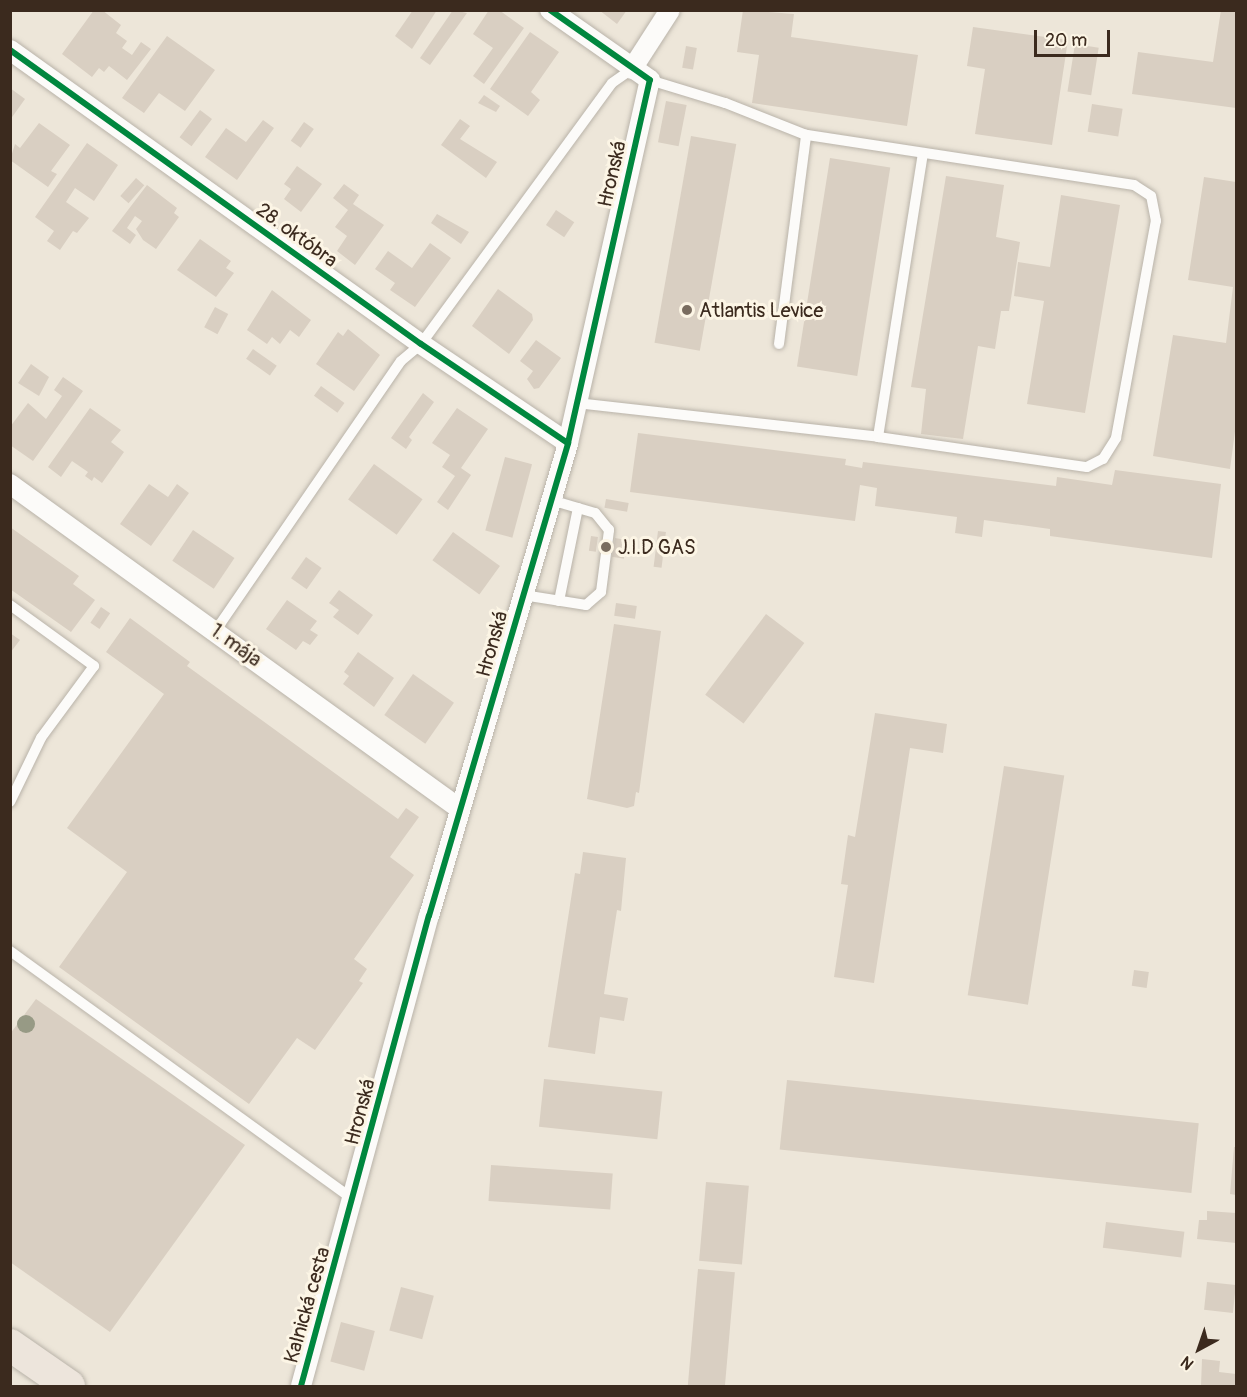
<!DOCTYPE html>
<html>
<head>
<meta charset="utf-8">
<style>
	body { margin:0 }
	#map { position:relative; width:1247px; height:1397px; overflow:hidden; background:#ede6d9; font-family:Pangolin,sans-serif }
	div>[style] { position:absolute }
	.building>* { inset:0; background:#d9cfc2; transform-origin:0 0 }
	.roads { filter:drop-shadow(0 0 2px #b9b3a9) drop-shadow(0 0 2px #b9b3a9) }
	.lane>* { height:10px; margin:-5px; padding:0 5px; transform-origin:5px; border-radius:5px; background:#fcfbf9 }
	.street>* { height:20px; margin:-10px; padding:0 10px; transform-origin:10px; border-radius:10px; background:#fcfbf9 }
	.primary>* { height:32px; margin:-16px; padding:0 16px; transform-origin:16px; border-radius:16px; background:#ede5dc }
	.cycleway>* { height:6px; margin:-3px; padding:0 3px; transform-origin:3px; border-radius:3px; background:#00873e }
	.trees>* { width:18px; height:18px; margin:-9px; border-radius:50%; background:#979a85 }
	.dots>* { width:16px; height:16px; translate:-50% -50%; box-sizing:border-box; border:3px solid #fcf5e5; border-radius:50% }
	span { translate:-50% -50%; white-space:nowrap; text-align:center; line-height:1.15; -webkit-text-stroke:6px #fcf5e5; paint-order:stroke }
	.street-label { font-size:20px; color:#3b2a1e }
	.poi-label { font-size:20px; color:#3b2a1e }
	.left { translate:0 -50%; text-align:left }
	.frame { position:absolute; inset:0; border:12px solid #3b2a1e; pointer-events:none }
	.north { position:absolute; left:1169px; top:1319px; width:60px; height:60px; -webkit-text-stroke:4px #fcf5e5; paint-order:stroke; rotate:220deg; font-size:16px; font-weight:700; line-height:24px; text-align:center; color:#3b2a1e }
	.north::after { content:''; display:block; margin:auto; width:21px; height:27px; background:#3b2a1e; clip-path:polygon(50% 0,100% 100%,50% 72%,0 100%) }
	.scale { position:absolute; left:1034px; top:30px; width:76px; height:27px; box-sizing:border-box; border:3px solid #3b2a1e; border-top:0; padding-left:8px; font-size:18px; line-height:21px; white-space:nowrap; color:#3b2a1e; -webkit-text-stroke:4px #fcf5e5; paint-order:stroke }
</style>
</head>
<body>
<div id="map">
	<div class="building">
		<i style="clip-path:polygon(94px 10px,102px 10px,121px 25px,116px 33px,127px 41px,122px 48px,132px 55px,141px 42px,151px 49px,127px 80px,109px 66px,104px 72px,99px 68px,92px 77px,62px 54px)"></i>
		<i style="clip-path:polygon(413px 10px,437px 10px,412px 49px,395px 36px)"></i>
		<i style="clip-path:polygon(453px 10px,467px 13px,430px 65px,420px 58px)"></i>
		<i style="clip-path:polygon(489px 10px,499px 10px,524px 28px,484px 84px,473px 76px,493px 48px,473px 34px)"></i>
		<i style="clip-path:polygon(599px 10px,627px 10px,617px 24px)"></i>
		<i style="clip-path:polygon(743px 10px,794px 14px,791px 37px,918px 55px,907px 126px,752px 103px,759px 55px,737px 52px)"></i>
		<i style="clip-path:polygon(1221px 10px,1236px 10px,1236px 108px,1132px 94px,1138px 52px,1213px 62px)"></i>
		<i style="clip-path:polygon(973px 27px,1068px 40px,1052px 145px,975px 134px,985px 69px,967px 66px)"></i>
		<i style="clip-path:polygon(530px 32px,559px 52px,531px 92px,540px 100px,528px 116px,490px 89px)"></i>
		<i style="clip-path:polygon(167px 36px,215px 70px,185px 111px,159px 93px,144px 113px,122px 98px)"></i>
		<i style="left:1075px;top:44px;width:24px;height:48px;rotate:9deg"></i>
		<i style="left:686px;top:46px;width:11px;height:22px;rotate:10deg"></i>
		<i style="clip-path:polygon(10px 88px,25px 99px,10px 120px)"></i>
		<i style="clip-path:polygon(484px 95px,500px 106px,496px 112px,478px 103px)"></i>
		<i style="left:666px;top:101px;width:21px;height:42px;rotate:11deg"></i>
		<i style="left:1092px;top:104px;width:31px;height:28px;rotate:9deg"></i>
		<i style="left:200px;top:110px;width:15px;height:34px;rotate:37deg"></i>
		<i style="clip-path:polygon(460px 119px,470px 126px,460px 139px,497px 162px,486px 178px,441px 145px)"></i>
		<i style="clip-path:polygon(263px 120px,274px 128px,237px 180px,205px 157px,226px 128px,246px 142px)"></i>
		<i style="left:304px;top:122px;width:12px;height:23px;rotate:35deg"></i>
		<i style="clip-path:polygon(39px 123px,70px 145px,51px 171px,57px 174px,48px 187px,10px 160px,15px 144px,20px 148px)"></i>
		<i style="left:691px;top:136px;width:46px;height:210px;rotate:10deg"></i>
		<i style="clip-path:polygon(87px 143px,118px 165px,94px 201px,75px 188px,66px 202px,89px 218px,77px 233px,73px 231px,60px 250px,47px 241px,54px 231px,35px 217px)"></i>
		<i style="left:830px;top:158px;width:61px;height:211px;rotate:9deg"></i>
		<i style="clip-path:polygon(297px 166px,322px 184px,301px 212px,284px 199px,291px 189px,284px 184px)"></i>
		<i style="clip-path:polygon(946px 176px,1004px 185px,996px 237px,1020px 242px,1009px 311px,1001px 311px,995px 349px,978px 346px,963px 439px,921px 434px,926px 389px,911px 387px)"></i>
		<i style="clip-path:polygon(1204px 177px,1236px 182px,1236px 424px,1230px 469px,1153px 456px,1173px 335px,1226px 343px,1233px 287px,1188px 280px)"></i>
		<i style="left:136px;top:178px;width:11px;height:24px;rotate:41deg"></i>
		<i style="clip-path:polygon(344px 184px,359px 195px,353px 204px,384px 225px,355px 265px,337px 251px,347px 236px,335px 227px,348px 210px,333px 198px)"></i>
		<i style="clip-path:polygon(147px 185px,177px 208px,174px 213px,179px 217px,156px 249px,143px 240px,136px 229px,142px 221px,135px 216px,127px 228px,136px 235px,130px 244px,112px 231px)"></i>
		<i style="clip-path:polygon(1061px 195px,1120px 205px,1085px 413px,1027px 404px,1044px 301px,1014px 296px,1018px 262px,1050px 267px)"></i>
		<i style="left:556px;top:210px;width:22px;height:18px;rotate:34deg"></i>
		<i style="clip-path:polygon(437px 214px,469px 232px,461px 244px,431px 223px)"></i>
		<i style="clip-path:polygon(200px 239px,231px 261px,226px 268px,234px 273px,216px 297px,177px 270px)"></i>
		<i style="clip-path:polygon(430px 243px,451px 258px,415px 307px,390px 290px,395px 283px,375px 269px,388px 251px,412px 268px)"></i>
		<i style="clip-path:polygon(498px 289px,532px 314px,533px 320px,509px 354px,472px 326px)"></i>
		<i style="clip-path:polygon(272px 290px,311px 320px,299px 337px,290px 330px,280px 344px,272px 337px,267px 344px,247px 330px)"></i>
		<i style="left:215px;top:307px;width:15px;height:23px;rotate:28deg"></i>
		<i style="clip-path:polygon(348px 329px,380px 355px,354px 391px,316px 364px,338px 332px,343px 336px)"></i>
		<i style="clip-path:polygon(536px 340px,561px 358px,539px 388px,534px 389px,527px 379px,533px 371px,520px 361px)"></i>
		<i style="left:253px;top:349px;width:29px;height:12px;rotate:35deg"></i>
		<i style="clip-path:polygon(31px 364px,49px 377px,39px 396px,18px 383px)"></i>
		<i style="clip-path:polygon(63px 377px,83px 391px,33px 461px,10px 445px,10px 427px,28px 403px,46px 419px,62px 396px,54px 390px)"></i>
		<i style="left:321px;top:386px;width:29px;height:12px;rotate:36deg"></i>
		<i style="clip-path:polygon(423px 393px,434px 402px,409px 437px,412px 440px,406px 449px,391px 438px)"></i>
		<i style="clip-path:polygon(90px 408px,121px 430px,111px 442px,124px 452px,102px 483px,94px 477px,92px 481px,85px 476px,88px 472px,72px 461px,61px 477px,48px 467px)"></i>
		<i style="clip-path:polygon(457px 408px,488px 429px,461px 468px,471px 475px,448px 510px,437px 502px,455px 476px,442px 467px,450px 455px,432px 443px)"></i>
		<i style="clip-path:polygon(638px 433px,846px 459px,845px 465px,862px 468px,863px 462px,1056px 486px,1057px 477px,1112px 485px,1115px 470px,1221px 484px,1212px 558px,1050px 536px,1050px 529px,984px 520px,982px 537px,955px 533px,957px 517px,875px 506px,877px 488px,860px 485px,855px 521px,630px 492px)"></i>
		<i style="left:505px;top:457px;width:28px;height:76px;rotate:15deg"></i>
		<i style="left:374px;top:464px;width:60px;height:44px;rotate:36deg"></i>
		<i style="clip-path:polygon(149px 484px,168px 497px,177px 484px,189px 493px,151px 546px,120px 524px)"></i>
		<i style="left:606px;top:499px;width:23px;height:9px;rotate:10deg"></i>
		<i style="clip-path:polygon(10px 527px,79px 576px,73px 584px,95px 600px,71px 632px,10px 589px)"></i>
		<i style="left:193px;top:530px;width:50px;height:37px;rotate:34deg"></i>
		<i style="left:658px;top:531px;width:8px;height:36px;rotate:7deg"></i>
		<i style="left:453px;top:532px;width:58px;height:35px;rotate:36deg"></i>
		<i style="left:591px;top:536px;width:7px;height:15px;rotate:8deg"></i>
		<i style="left:615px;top:538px;width:12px;height:19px;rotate:9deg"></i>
		<i style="left:306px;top:557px;width:19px;height:26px;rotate:35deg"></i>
		<i style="clip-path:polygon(339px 590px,373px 615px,358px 635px,333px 617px,339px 610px,329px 603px)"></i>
		<i style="clip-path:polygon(287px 600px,317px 621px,310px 630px,318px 635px,310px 645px,303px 641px,296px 650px,266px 629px)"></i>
		<i style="left:616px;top:603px;width:21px;height:13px;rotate:8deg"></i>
		<i style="left:101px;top:607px;width:11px;height:19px;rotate:34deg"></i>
		<i style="left:766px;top:614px;width:48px;height:101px;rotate:37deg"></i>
		<i style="clip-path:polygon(130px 618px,190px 662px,187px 666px,398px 819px,406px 808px,419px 817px,390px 857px,414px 875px,354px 959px,367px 969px,359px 981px,363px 983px,315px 1050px,297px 1038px,249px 1104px,59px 967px,127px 872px,67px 828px,164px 694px,106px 652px)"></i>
		<i style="clip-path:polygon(614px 624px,661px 631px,639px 793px,636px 792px,634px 806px,627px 808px,587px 799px)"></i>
		<i style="clip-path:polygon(10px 633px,20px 640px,10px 653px)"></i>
		<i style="clip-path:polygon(358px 652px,394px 678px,374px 707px,343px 684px,349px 676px,344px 672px)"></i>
		<i style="left:413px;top:674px;width:50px;height:50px;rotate:35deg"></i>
		<i style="clip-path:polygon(875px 713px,947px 724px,943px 753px,910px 748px,874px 983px,834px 977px,848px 885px,841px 884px,848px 835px,855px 837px)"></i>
		<i style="left:1004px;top:766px;width:61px;height:232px;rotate:9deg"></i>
		<i style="clip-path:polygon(583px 852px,626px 858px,621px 911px,617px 910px,604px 994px,628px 998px,624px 1021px,600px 1017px,595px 1054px,548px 1047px,575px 873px,580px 874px)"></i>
		<i style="left:1134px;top:970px;width:15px;height:16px;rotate:8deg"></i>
		<i style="clip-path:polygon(36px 999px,245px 1145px,110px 1332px,10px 1262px,10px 1034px)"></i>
		<i style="left:544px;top:1079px;width:119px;height:48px;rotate:6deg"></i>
		<i style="left:787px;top:1080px;width:414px;height:70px;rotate:6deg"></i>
		<i style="clip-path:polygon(1234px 1147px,1236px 1147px,1236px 1195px,1230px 1194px)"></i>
		<i style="left:491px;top:1165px;width:122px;height:36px;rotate:4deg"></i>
		<i style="left:706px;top:1182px;width:43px;height:79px;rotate:5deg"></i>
		<i style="clip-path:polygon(1207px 1211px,1236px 1213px,1236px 1243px,1197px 1239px,1199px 1220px,1207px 1220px)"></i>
		<i style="left:1106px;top:1222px;width:79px;height:26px;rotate:7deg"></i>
		<i style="left:698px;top:1269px;width:37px;height:117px;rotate:5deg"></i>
		<i style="left:1207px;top:1282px;width:29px;height:28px;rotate:6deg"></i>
		<i style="left:401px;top:1287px;width:34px;height:45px;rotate:15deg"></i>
		<i style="left:341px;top:1322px;width:35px;height:41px;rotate:15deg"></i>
		<i style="clip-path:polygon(1202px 1359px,1220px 1361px,1219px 1372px,1236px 1374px,1236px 1386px,1201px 1386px)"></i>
	</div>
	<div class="roads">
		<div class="lane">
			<i style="left:779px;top:344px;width:211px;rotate:-82.6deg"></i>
			<i style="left:577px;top:403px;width:303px;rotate:6.4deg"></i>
			<i style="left:878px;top:437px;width:211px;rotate:8.2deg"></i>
			<i style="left:1087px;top:467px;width:18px;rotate:-27deg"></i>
			<i style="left:1103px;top:459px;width:25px;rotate:-58deg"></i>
			<i style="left:1116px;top:438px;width:221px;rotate:-79.6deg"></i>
			<i style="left:1156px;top:221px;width:25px;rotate:-101deg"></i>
			<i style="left:1151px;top:196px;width:20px;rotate:-147deg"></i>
			<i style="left:1134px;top:185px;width:332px;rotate:-171.3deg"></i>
			<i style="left:806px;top:135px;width:87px;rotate:-158.4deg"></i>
			<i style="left:725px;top:103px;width:78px;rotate:-163deg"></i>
			<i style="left:878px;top:437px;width:287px;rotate:-81deg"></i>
			<i style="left:523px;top:595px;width:64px;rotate:9deg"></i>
			<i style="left:586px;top:605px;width:20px;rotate:-41deg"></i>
			<i style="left:601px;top:592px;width:63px;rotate:-82.6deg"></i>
			<i style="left:609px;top:530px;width:22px;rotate:-129deg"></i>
			<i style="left:595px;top:513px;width:46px;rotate:-163.5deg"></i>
			<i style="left:559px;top:601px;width:95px;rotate:-78.5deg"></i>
			<i style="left:10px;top:605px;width:104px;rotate:36deg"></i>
			<i style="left:94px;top:666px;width:89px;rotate:126.4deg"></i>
			<i style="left:41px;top:738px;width:71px;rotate:115.8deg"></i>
			<i style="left:216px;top:630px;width:326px;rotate:-55.5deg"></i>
			<i style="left:401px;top:361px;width:26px;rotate:-40deg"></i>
			<i style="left:421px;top:344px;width:323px;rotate:-53.8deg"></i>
			<i style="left:612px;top:83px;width:24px;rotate:-35deg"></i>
			<i style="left:10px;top:951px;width:425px;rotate:35.9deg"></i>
		</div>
		<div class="street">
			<i style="left:10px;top:50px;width:505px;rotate:35.58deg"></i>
			<i style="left:421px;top:344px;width:177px;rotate:34deg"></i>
			<i style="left:632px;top:69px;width:70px;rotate:-57.2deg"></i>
			<i style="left:10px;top:484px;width:555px;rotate:35.84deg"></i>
			<i style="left:301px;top:1386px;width:487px;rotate:-74.8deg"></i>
			<i style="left:429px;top:916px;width:493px;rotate:-73.6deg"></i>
			<i style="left:568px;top:443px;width:372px;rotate:-77.3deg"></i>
			<i style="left:650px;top:80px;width:122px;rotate:-145deg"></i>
		</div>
		<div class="primary">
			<i style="left:10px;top:1345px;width:72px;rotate:34.8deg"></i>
		</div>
	</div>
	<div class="cycleway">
		<i style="left:10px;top:50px;width:505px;rotate:35.58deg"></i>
		<i style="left:421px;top:344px;width:177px;rotate:34deg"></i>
		<i style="left:301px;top:1386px;width:487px;rotate:-74.8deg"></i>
		<i style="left:429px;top:916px;width:493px;rotate:-73.6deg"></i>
		<i style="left:568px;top:443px;width:372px;rotate:-77.3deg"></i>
		<i style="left:650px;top:80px;width:122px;rotate:-145deg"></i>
	</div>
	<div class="trees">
		<i style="left:26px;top:1024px"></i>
	</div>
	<div class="dots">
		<i style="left:687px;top:310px;background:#796c5f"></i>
		<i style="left:606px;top:547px;background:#796c5f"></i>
	</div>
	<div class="street-label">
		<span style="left:612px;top:174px;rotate:-77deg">Hronská</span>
		<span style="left:297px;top:235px;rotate:36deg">28. októbra</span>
		<span style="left:492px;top:644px;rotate:-74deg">Hronská</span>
		<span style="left:236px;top:645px;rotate:36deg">1. mája</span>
		<span style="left:360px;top:1112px;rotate:-75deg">Hronská</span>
		<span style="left:307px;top:1305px;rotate:-74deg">Kalnická cesta</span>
	</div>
	<div class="poi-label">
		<span class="left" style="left:699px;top:310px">Atlantis Levice</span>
		<span class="left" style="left:618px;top:547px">J.I.D GAS</span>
	</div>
	<div class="frame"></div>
	<div class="north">N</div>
	<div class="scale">20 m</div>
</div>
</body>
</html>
